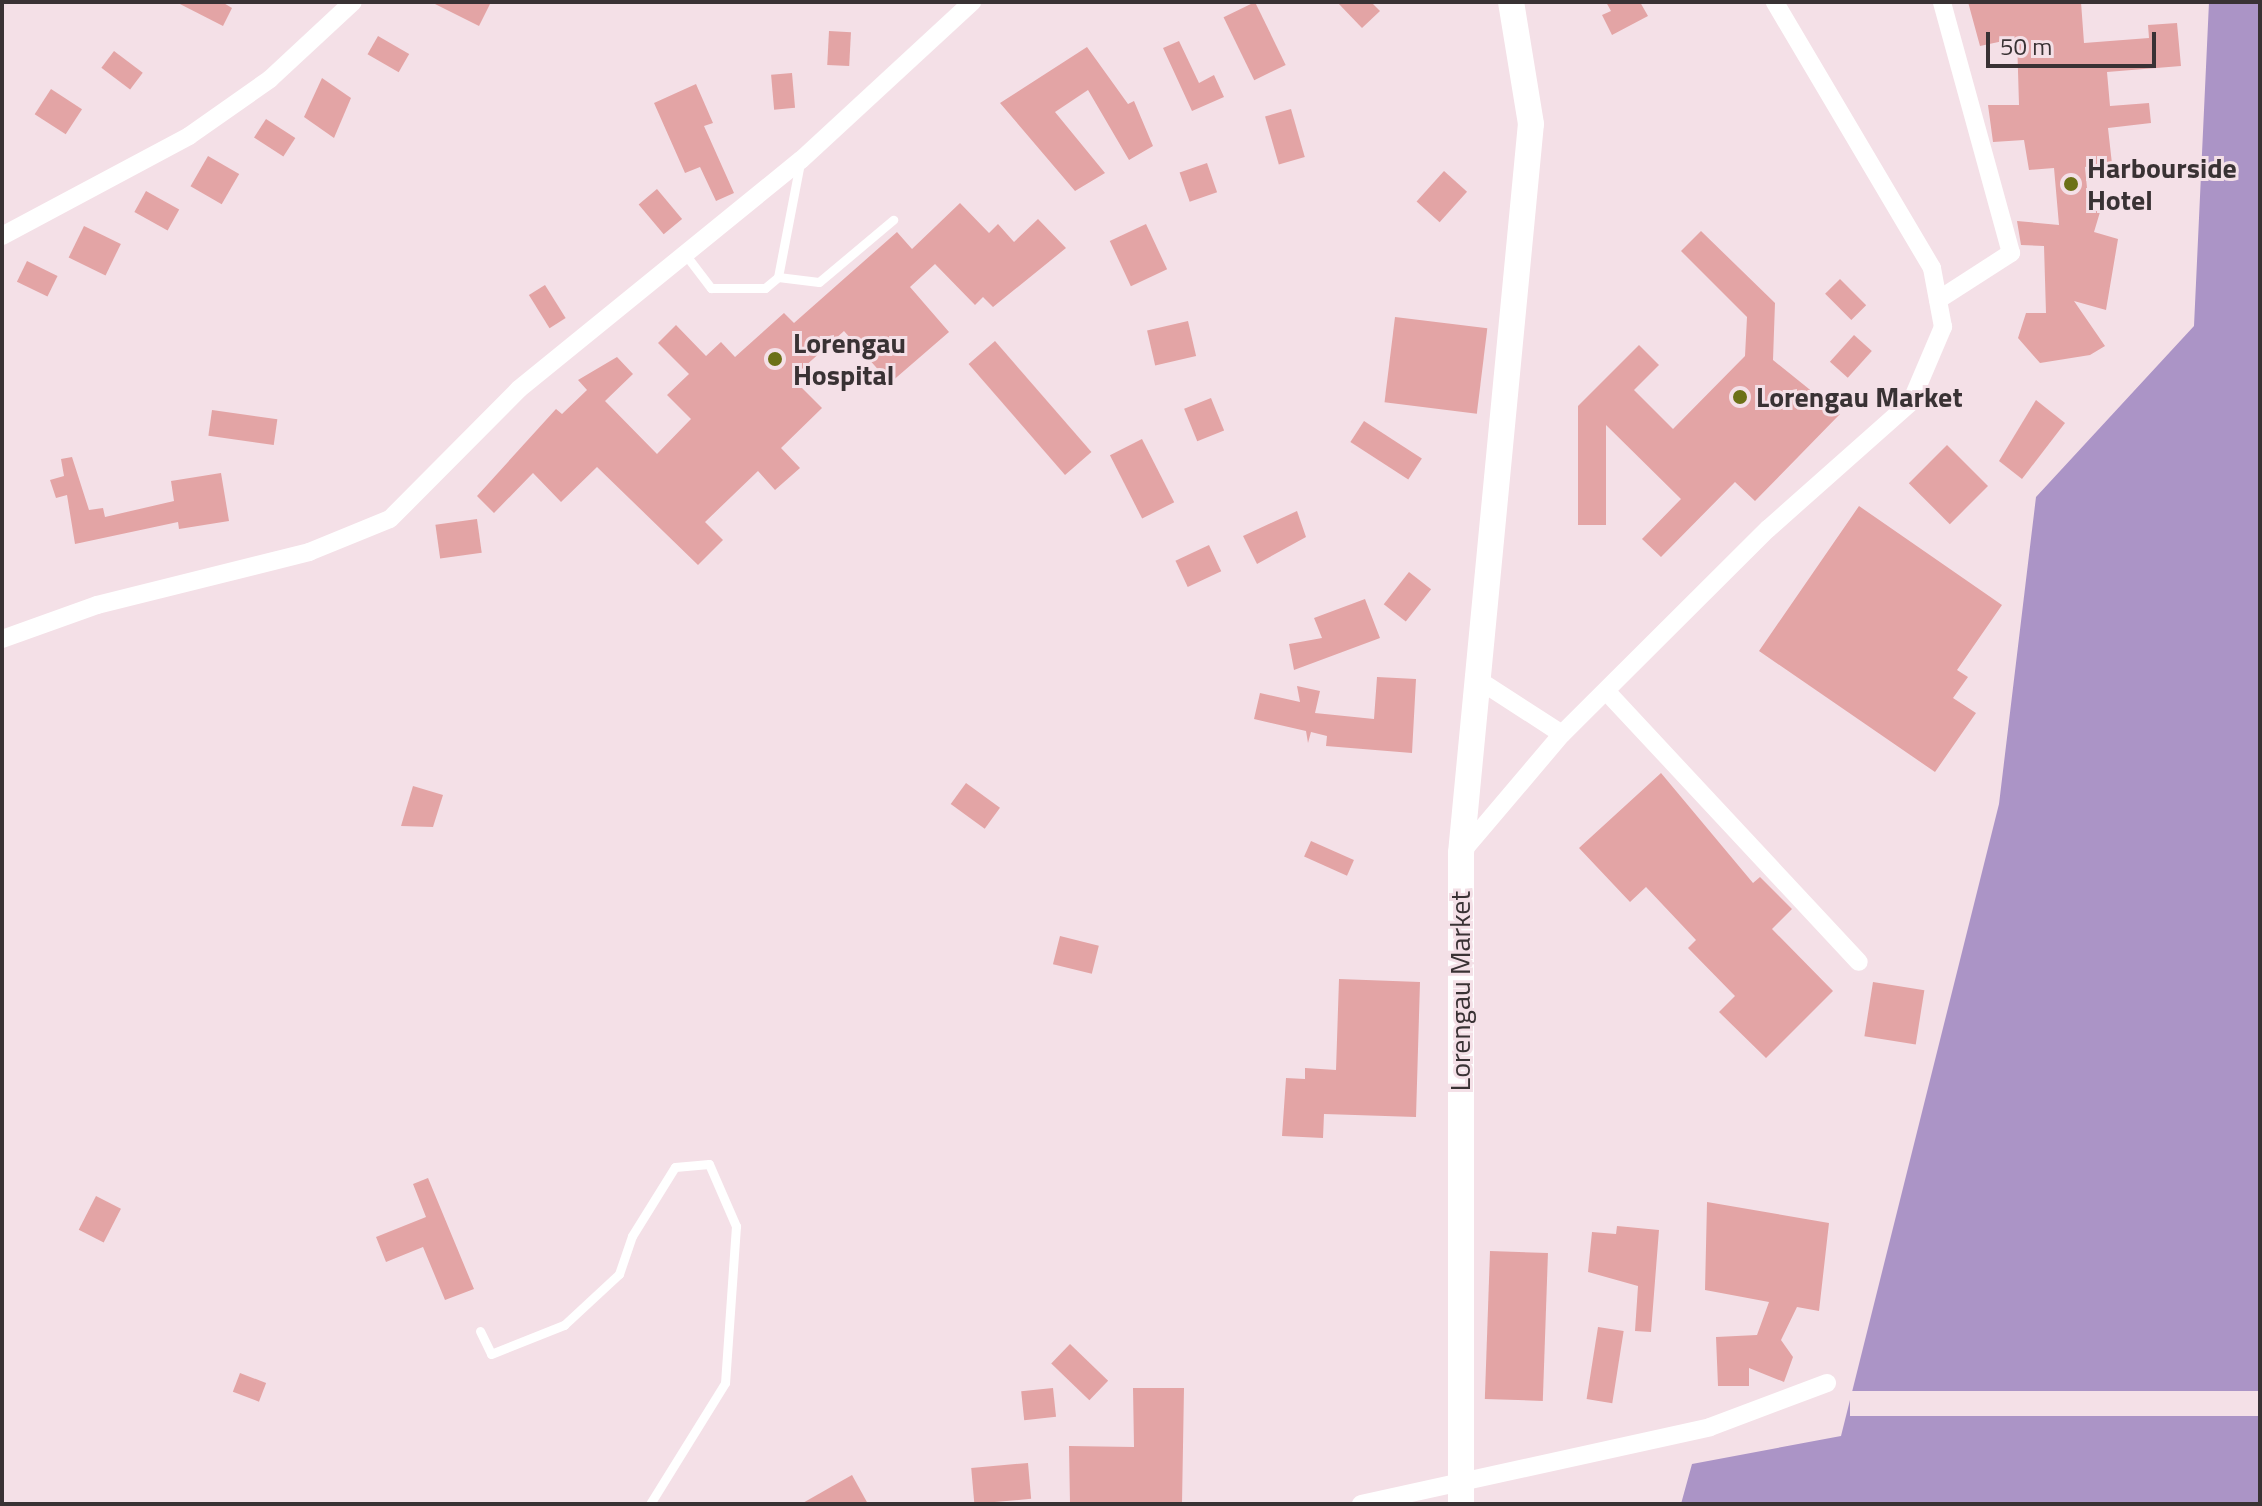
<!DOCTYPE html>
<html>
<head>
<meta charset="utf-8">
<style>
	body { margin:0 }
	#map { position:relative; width:2262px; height:1506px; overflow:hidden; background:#f4e0e7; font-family:"Titillium Web",sans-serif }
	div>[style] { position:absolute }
	.water>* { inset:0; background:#ab94c6 }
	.pier>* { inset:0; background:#f4e0e7; transform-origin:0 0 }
	.building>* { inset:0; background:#e3a4a5; transform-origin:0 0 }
	.lane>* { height:9px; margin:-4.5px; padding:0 4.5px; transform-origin:4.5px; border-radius:4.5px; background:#fff }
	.street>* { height:18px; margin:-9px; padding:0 9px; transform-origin:9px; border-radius:9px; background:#fff }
	.secondary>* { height:26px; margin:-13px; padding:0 13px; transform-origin:13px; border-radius:13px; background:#fff }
	.dots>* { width:22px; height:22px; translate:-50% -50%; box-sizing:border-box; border:4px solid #f4e0e7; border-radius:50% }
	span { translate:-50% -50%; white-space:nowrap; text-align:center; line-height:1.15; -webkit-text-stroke:6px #f4e0e7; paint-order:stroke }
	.poi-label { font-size:28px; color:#393234; font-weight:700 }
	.left { translate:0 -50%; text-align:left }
	.street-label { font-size:28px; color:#393234 }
	.frame { position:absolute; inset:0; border:4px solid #393234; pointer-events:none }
	.scale { position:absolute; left:1986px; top:32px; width:170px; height:36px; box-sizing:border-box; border:4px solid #393234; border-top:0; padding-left:10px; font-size:24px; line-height:28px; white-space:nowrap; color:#393234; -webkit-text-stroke:6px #f4e0e7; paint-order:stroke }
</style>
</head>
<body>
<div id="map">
	<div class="water">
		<i style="clip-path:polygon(2209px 2px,2260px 2px,2260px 1504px,1681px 1504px,1692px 1464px,1841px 1436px,1999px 804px,2036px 497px,2194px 326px)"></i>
	</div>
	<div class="pier">
		<i style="left:2260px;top:1391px;width:25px;height:410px;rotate:90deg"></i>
	</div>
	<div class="building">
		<i style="clip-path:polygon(176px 2px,222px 2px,232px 8px,223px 26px)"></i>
		<i style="clip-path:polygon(431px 2px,491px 2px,479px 26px)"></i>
		<i style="left:1255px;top:2px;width:70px;height:35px;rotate:64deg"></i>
		<i style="clip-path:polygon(1337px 2px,1371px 2px,1380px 11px,1362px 28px)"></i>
		<i style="clip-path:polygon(1606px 2px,1640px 2px,1648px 16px,1612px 35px,1602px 15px,1611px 11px)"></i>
		<i style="clip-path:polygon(1968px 2px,2081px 2px,2084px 43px,2149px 38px,2148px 25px,2177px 23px,2181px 66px,2107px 72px,2110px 106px,2149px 103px,2151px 123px,2108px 128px,2112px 164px,2085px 167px,2089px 209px,2100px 212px,2094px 232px,2118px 239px,2106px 310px,2074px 301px,2105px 346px,2090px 355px,2040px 363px,2018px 338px,2026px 313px,2046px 313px,2044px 246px,2021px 245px,2017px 221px,2059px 225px,2054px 168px,2029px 170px,2024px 140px,1993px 142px,1988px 105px,2019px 105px,2017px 38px,1980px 46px)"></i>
		<i style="left:829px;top:31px;width:22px;height:34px;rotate:3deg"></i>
		<i style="left:378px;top:36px;width:36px;height:21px;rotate:30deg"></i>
		<i style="clip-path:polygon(1179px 41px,1199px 83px,1214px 75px,1224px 97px,1192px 111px,1163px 48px)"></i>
		<i style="clip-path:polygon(1087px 47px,1128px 104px,1134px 101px,1153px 146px,1129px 160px,1088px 90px,1055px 112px,1105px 173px,1075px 191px,1000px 103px)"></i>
		<i style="left:114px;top:51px;width:36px;height:21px;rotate:37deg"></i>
		<i style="left:792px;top:73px;width:35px;height:21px;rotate:85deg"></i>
		<i style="clip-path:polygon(322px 78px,351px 98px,334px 138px,304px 117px)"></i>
		<i style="clip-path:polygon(696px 84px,713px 123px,704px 126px,734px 193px,716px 201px,700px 167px,685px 173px,654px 103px)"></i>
		<i style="left:51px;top:89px;width:37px;height:30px;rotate:33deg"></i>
		<i style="left:1291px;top:109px;width:50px;height:27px;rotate:74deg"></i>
		<i style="left:266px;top:119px;width:35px;height:22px;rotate:33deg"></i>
		<i style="left:208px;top:156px;width:36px;height:35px;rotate:30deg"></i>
		<i style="left:1207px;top:163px;width:31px;height:29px;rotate:71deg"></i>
		<i style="left:1444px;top:171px;width:31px;height:41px;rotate:42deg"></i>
		<i style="left:657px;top:189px;width:39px;height:24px;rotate:50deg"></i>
		<i style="left:146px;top:191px;width:38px;height:24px;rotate:29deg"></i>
		<i style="clip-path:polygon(960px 203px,989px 233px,998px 224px,1014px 242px,1038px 219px,1066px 248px,993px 307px,983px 297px,975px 305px,935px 264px,910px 287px,949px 332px,890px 383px,844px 331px,792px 378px,822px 408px,781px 448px,800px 468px,775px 490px,758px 471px,705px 522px,723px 540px,698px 565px,597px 467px,561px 502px,533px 473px,494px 513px,477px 496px,556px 409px,562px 414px,587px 390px,578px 380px,617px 357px,633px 374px,605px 401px,657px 454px,691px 419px,667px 395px,689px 374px,658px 343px,676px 325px,706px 356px,721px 342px,735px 357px,784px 313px,794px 323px,897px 232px,912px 249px)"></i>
		<i style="left:1146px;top:224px;width:50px;height:40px;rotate:65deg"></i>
		<i style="left:84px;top:226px;width:41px;height:35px;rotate:26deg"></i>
		<i style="clip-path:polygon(1701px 231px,1775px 303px,1773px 360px,1840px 414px,1755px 501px,1735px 482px,1661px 557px,1642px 539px,1681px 499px,1606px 425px,1606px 525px,1578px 525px,1578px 406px,1639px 345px,1659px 365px,1634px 390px,1673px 429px,1745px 356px,1747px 317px,1681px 251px)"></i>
		<i style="left:27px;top:261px;width:34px;height:23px;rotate:26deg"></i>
		<i style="left:1840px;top:279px;width:37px;height:21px;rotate:45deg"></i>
		<i style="left:545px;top:285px;width:39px;height:19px;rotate:58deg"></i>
		<i style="left:1395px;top:317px;width:93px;height:86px;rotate:7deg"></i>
		<i style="left:1188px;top:321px;width:36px;height:42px;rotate:77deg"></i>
		<i style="left:1854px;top:335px;width:24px;height:36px;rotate:42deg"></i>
		<i style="left:995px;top:341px;width:147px;height:35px;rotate:49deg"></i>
		<i style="left:1211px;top:398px;width:35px;height:29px;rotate:68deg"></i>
		<i style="clip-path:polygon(2036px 400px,2065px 423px,2022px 479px,1999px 461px)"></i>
		<i style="left:212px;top:410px;width:66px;height:26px;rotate:8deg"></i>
		<i style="left:1364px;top:421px;width:69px;height:25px;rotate:33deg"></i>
		<i style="left:1142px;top:439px;width:71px;height:36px;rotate:63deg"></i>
		<i style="left:1947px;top:445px;width:58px;height:54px;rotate:45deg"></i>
		<i style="clip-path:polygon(72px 457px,89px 510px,103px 508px,105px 517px,174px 501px,171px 481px,221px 473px,229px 521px,179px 529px,178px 522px,75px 544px,67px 495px,56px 498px,50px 480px,64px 476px,61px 459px)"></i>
		<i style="clip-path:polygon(1859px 506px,2002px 605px,1957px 670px,1968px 677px,1953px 698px,1976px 713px,1935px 772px,1759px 651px)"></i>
		<i style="clip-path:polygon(1297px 511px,1306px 537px,1257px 564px,1243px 536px)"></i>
		<i style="left:477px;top:519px;width:34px;height:42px;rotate:82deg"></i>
		<i style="left:1209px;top:545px;width:29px;height:37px;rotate:65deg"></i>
		<i style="left:1409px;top:572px;width:28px;height:41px;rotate:38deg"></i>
		<i style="clip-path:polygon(1365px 599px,1380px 638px,1294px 670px,1289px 644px,1322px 638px,1314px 618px)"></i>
		<i style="clip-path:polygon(1377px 677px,1416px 679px,1412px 753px,1326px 746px,1327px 736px,1311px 732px,1308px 743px,1306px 731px,1254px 719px,1260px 693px,1300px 702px,1297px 686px,1320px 691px,1315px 713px,1374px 719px)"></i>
		<i style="clip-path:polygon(1661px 773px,1753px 883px,1760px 877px,1792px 909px,1772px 929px,1833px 991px,1766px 1058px,1719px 1012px,1735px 996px,1688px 948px,1696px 940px,1646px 887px,1630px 902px,1579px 848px)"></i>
		<i style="left:966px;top:783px;width:42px;height:26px;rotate:36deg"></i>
		<i style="clip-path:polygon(413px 786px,443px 795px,433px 827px,401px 826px)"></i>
		<i style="left:1311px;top:841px;width:47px;height:17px;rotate:24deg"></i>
		<i style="left:1060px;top:936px;width:40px;height:29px;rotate:14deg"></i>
		<i style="clip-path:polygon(1339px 979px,1420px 982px,1416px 1117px,1324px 1114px,1323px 1138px,1282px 1136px,1286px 1078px,1305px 1079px,1305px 1068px,1336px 1070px)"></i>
		<i style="left:1873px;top:982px;width:52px;height:55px;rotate:9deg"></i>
		<i style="clip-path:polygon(428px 1178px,474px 1289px,445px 1300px,423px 1247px,386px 1262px,376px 1237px,426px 1217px,413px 1184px)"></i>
		<i style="left:96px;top:1196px;width:28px;height:38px;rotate:27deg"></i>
		<i style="clip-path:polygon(1707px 1202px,1829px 1223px,1819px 1311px,1797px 1307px,1781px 1340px,1793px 1357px,1784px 1382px,1749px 1368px,1749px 1386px,1718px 1386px,1716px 1337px,1757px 1335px,1769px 1302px,1705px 1290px)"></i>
		<i style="clip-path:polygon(1617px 1226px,1659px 1230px,1651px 1332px,1635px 1331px,1638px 1286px,1588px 1272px,1592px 1232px,1616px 1234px)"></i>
		<i style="left:1490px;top:1251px;width:58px;height:148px;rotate:2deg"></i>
		<i style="left:1598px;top:1327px;width:26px;height:73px;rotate:9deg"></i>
		<i style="left:1070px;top:1344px;width:53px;height:27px;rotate:44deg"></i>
		<i style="left:240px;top:1373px;width:28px;height:20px;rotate:21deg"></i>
		<i style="left:1053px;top:1388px;width:29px;height:32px;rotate:84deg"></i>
		<i style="clip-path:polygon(1133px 1388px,1184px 1388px,1182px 1504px,1070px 1504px,1069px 1446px,1134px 1447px)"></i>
		<i style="left:1028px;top:1463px;width:36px;height:57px;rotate:85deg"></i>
		<i style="clip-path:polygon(852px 1475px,868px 1504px,801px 1504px)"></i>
	</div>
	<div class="lane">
		<i style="left:685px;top:254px;width:43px;rotate:52.6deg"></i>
		<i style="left:711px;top:288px;width:54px"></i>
		<i style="left:765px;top:288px;width:17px;rotate:-40deg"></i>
		<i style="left:778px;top:277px;width:116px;rotate:-79.1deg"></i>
		<i style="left:778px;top:277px;width:41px;rotate:7deg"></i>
		<i style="left:819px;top:282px;width:97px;rotate:-40deg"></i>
		<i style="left:480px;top:1331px;width:25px;rotate:64deg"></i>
		<i style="left:491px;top:1354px;width:79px;rotate:-21.7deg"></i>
		<i style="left:564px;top:1325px;width:75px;rotate:-42.8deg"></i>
		<i style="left:619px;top:1274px;width:40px;rotate:-71.1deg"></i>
		<i style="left:632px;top:1236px;width:81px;rotate:-58.1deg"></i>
		<i style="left:675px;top:1167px;width:34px;rotate:-5deg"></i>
		<i style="left:709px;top:1164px;width:68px;rotate:66.5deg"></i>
		<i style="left:736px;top:1226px;width:157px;rotate:94deg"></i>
		<i style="left:725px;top:1383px;width:142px;rotate:121.8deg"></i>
	</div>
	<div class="street">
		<i style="left:2px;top:236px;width:212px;rotate:-28.1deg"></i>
		<i style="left:189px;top:136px;width:99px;rotate:-35.1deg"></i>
		<i style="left:270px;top:79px;width:113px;rotate:-42.9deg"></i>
		<i style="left:1938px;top:300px;width:87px;rotate:-32.8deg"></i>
		<i style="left:2011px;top:253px;width:260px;rotate:-105.4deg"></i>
		<i style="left:2px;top:639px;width:101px;rotate:-19.7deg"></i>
		<i style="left:97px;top:605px;width:219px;rotate:-14deg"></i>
		<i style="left:309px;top:552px;width:87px;rotate:-22.2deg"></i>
		<i style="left:390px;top:519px;width:183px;rotate:-45.2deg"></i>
		<i style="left:519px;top:389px;width:363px;rotate:-39.1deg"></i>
		<i style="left:801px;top:160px;width:233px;rotate:-42.7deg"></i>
		<i style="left:1477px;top:679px;width:101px;rotate:32.9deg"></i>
		<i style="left:1607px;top:692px;width:369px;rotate:47deg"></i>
		<i style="left:1461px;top:853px;width:156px;rotate:-49.7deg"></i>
		<i style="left:1562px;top:734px;width:291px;rotate:-44.9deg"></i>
		<i style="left:1768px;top:529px;width:191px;rotate:-41.6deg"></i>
		<i style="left:1911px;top:402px;width:82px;rotate:-66.9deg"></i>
		<i style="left:1943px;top:327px;width:60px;rotate:-100.6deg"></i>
		<i style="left:1932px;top:268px;width:309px;rotate:-120.6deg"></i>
		<i style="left:1361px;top:1504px;width:357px;rotate:-12.4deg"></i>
		<i style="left:1710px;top:1427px;width:125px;rotate:-20.6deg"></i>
	</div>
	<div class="secondary">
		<i style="left:1461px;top:1504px;width:651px;rotate:-90deg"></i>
		<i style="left:1461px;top:853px;width:732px;rotate:-84.52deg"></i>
		<i style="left:1531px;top:124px;width:124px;rotate:-99.3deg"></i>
	</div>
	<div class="dots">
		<i style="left:2071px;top:184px;background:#6c7117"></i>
		<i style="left:775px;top:359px;background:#6c7117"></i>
		<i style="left:1740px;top:397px;background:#6c7117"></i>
	</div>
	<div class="poi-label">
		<span class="left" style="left:2087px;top:184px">Harbourside<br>Hotel</span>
		<span class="left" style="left:793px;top:359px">Lorengau<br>Hospital</span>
		<span class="left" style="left:1756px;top:397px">Lorengau Market</span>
	</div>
	<div class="street-label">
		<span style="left:1460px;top:991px;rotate:-90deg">Lorengau Market</span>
	</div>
	<div class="frame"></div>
	<div class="scale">50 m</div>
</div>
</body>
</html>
